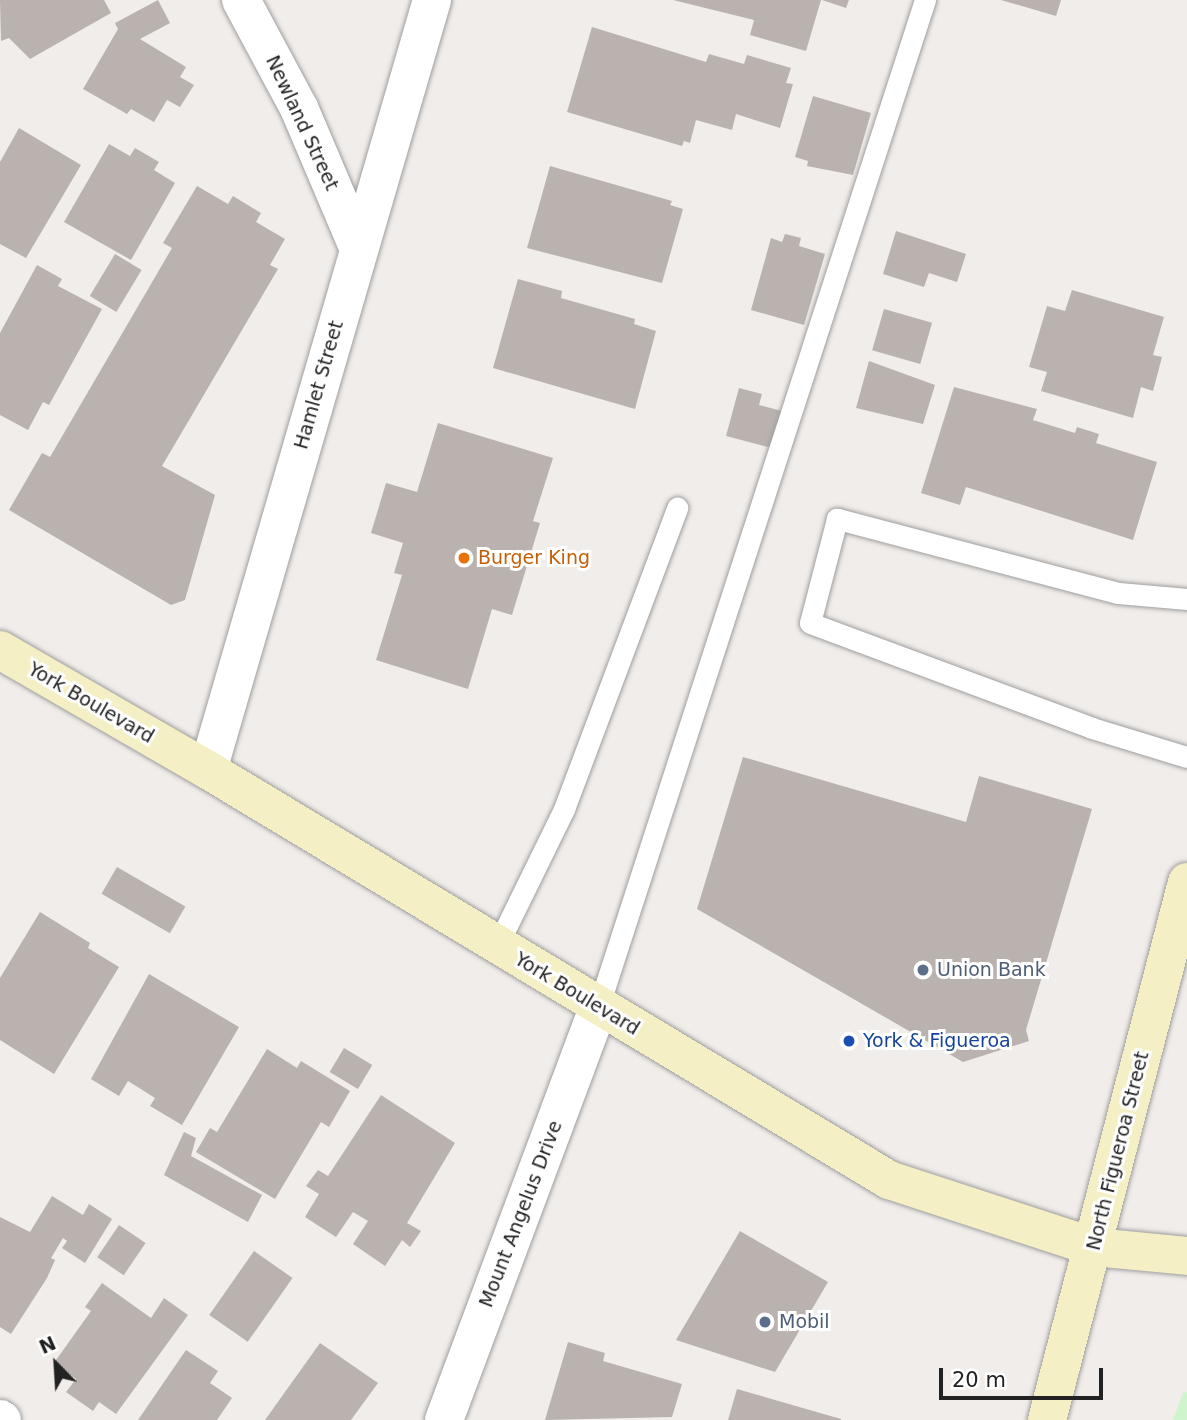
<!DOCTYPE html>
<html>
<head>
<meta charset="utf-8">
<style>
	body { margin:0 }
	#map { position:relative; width:1187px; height:1420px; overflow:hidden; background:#f1edea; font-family:"DejaVu Sans",sans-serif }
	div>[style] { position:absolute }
	.park>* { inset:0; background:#d0f5cd }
	.building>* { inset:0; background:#bab2af; transform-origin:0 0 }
	.roads { filter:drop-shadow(0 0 2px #9f9f9f) drop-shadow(0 0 2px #9f9f9f) }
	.lane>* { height:21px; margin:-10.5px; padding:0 10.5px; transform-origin:10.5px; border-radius:10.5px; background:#fff }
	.street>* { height:38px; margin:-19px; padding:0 19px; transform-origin:19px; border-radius:19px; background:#fff }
	.secondary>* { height:38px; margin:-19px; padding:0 19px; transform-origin:19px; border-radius:19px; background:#f4efc5 }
	.dots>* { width:19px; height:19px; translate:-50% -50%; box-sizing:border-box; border:4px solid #fff; border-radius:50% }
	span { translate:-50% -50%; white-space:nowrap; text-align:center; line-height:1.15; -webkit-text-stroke:6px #fff; paint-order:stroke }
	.street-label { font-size:19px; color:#222 }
	.food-label { font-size:19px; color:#c56008 }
	.left { translate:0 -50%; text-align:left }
	.service-label { font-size:19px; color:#4e5e75 }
	.transit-label { font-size:19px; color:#164399 }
	.north { position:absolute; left:21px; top:1329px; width:70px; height:70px; -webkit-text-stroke:5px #fff; paint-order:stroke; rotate:336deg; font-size:19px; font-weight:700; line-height:28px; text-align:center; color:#222 }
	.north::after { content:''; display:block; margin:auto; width:24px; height:32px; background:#222; clip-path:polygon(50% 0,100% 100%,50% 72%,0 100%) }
	.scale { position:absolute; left:939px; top:1368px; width:164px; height:32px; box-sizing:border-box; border:4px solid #222; border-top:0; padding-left:9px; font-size:21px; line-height:24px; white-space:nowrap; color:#222; -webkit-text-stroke:5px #fff; paint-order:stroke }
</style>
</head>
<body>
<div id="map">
	<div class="park">
		<i style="clip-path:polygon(1187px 1392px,1187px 1420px,1173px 1420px,1183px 1393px)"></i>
	</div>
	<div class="building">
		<i style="clip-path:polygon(0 0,104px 0,111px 13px,30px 59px,9px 38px,1px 41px)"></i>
		<i style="clip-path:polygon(158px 0,170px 23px,140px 39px,186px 67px,180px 77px,194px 85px,180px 107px,167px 100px,154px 122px,131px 109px,127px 114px,83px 89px,118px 29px,115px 23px)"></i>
		<i style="clip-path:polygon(673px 0,821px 0,806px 51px,750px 35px,754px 20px)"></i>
		<i style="clip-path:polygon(822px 0,849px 0,846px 8px)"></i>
		<i style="clip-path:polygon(1001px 0,1061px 0,1056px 16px)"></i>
		<i style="clip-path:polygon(592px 27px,706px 62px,709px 54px,744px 64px,747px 55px,791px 68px,786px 83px,793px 84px,780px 128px,736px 114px,732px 130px,696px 120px,690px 143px,684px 141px,682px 146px,567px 112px)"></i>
		<i style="clip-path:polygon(813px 96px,871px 113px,853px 175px,807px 166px,808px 161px,795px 157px)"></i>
		<i style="clip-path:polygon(19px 128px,81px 165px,26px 258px,0 244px,0 162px)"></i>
		<i style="clip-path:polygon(109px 144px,130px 156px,135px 148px,159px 162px,154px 170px,175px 183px,131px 260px,64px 222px)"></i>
		<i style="clip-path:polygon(550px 166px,672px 201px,670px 205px,683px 209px,662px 283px,527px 248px)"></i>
		<i style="clip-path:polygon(197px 186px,228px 204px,233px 196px,261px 213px,256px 222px,285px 239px,270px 265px,278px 269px,162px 466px,215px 495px,185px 600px,171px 605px,9px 510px,42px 453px,50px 457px,172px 248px,163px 243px)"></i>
		<i style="clip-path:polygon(896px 231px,966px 254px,957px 282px,929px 273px,924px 287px,883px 274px)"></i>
		<i style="clip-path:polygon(785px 234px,801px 238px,799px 246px,825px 254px,804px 325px,751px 310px,771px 238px,782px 242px)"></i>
		<i style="left:115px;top:254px;width:31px;height:49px;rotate:31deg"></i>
		<i style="clip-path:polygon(37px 265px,62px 279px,58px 286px,102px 309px,49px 405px,43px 402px,28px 430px,0 415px,0 333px)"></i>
		<i style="clip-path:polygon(518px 279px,562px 291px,561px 298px,635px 319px,634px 324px,656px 331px,635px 409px,493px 368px)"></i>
		<i style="clip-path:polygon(1072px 290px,1164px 317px,1153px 355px,1162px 357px,1153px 391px,1141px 387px,1133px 418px,1041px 391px,1047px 372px,1029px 367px,1047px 306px,1065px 311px)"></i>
		<i style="left:884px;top:309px;width:50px;height:43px;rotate:16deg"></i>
		<i style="clip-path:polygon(869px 361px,935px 385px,923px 424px,856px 408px)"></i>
		<i style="clip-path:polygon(954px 387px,1037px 409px,1033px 420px,1075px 433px,1077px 427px,1099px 434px,1096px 443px,1157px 462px,1133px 540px,966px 487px,960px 505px,921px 493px)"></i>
		<i style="clip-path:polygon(739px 388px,762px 394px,759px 405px,782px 411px,772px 448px,726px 436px)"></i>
		<i style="clip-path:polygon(438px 423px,553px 458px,533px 521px,540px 523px,512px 615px,492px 609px,468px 689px,376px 660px,402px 575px,394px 573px,403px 543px,371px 533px,386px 483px,417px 492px)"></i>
		<i style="clip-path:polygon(743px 757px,966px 822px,979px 776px,1092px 809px,1026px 1030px,1029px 1041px,963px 1062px,697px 909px)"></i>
		<i style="left:117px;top:867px;width:79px;height:31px;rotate:30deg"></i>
		<i style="clip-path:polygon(40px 912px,90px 943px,88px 948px,119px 967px,54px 1074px,0 1040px,0 978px)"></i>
		<i style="clip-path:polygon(149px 974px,239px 1027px,182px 1125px,150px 1106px,155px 1098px,128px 1081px,119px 1096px,91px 1079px)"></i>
		<i style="left:344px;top:1048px;width:33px;height:28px;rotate:31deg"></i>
		<i style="clip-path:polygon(267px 1049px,297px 1068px,301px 1061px,350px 1091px,329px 1127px,321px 1122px,275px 1199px,196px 1152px,210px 1128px,217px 1132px)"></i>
		<i style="clip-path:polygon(381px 1095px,455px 1143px,407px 1223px,421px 1231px,410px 1247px,402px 1240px,385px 1266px,353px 1244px,368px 1221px,353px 1212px,336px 1237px,305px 1217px,319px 1194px,306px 1186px,318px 1170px,328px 1176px)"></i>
		<i style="clip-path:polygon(184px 1132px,196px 1138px,191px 1156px,262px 1195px,248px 1222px,164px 1175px)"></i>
		<i style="clip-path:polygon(52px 1196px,83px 1215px,89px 1204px,112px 1219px,85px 1263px,62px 1248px,67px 1241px,63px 1238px,51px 1258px,55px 1260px,47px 1278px,11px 1334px,0 1327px,0 1217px,30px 1232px)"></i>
		<i style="left:119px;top:1225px;width:32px;height:39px;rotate:34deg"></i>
		<i style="clip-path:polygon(740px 1231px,828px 1282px,775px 1372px,676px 1340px)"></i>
		<i style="left:254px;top:1251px;width:47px;height:78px;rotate:35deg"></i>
		<i style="clip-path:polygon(102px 1283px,151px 1318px,164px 1298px,188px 1315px,116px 1414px,99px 1402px,93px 1411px,66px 1392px,76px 1379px,54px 1363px,91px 1311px,85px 1307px)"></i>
		<i style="clip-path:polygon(568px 1342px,605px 1353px,603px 1361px,682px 1384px,672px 1417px,545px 1420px)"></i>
		<i style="clip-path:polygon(320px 1343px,378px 1383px,351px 1420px,265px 1420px)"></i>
		<i style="clip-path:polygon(186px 1350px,218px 1371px,210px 1383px,232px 1398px,217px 1420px,138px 1420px)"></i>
		<i style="clip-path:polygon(737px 1389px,841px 1419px,841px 1420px,728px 1420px)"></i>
	</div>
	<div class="roads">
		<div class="lane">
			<i style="left:1187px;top:599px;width:69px;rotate:-175deg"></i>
			<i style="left:1118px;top:593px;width:291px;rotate:-165.2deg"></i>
			<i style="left:837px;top:519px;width:107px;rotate:104.6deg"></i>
			<i style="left:810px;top:623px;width:301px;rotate:20.4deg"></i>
			<i style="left:1092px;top:728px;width:99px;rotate:17deg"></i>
			<i style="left:497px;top:946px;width:153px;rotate:-63.9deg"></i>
			<i style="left:564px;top:809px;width:322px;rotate:-69.4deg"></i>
			<i style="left:598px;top:1008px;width:1060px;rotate:-72.03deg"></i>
		</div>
		<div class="street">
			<i style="left:241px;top:0;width:123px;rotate:61.8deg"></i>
			<i style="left:299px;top:108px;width:151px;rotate:67deg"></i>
			<i style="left:208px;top:770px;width:802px;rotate:-73.78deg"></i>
			<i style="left:0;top:1419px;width:2px;rotate:27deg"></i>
			<i style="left:444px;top:1420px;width:440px;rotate:-69.5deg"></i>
		</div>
		<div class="secondary">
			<i style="left:0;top:650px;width:240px;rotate:30deg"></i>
			<i style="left:208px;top:770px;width:795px;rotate:31.05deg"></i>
			<i style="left:889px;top:1180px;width:216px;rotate:18.1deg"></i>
			<i style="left:1094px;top:1247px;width:93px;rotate:5.5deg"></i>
			<i style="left:1047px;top:1420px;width:556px;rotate:-75.41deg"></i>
		</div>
	</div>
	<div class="dots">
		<i style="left:464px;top:558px;background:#e8710a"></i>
		<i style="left:923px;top:970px;background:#5c6f8a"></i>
		<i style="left:849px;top:1041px;background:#1a4fb4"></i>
		<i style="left:765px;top:1322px;background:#5c6f8a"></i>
	</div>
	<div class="street-label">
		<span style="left:302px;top:123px;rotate:65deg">Newland Street</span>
		<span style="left:319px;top:385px;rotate:-74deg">Hamlet Street</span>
		<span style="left:91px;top:703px;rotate:30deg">York Boulevard</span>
		<span style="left:577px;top:994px;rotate:31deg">York Boulevard</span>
		<span style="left:1118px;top:1151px;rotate:-76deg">North Figueroa Street</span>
		<span style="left:521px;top:1214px;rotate:-69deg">Mount Angelus Drive</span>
	</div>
	<div class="food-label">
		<span class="left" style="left:478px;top:558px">Burger King</span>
	</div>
	<div class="service-label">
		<span class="left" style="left:937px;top:970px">Union Bank</span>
		<span class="left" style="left:779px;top:1322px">Mobil</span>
	</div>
	<div class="transit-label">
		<span class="left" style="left:863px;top:1041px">York &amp; Figueroa</span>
	</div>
	<div class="north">N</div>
	<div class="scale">20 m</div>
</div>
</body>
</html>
